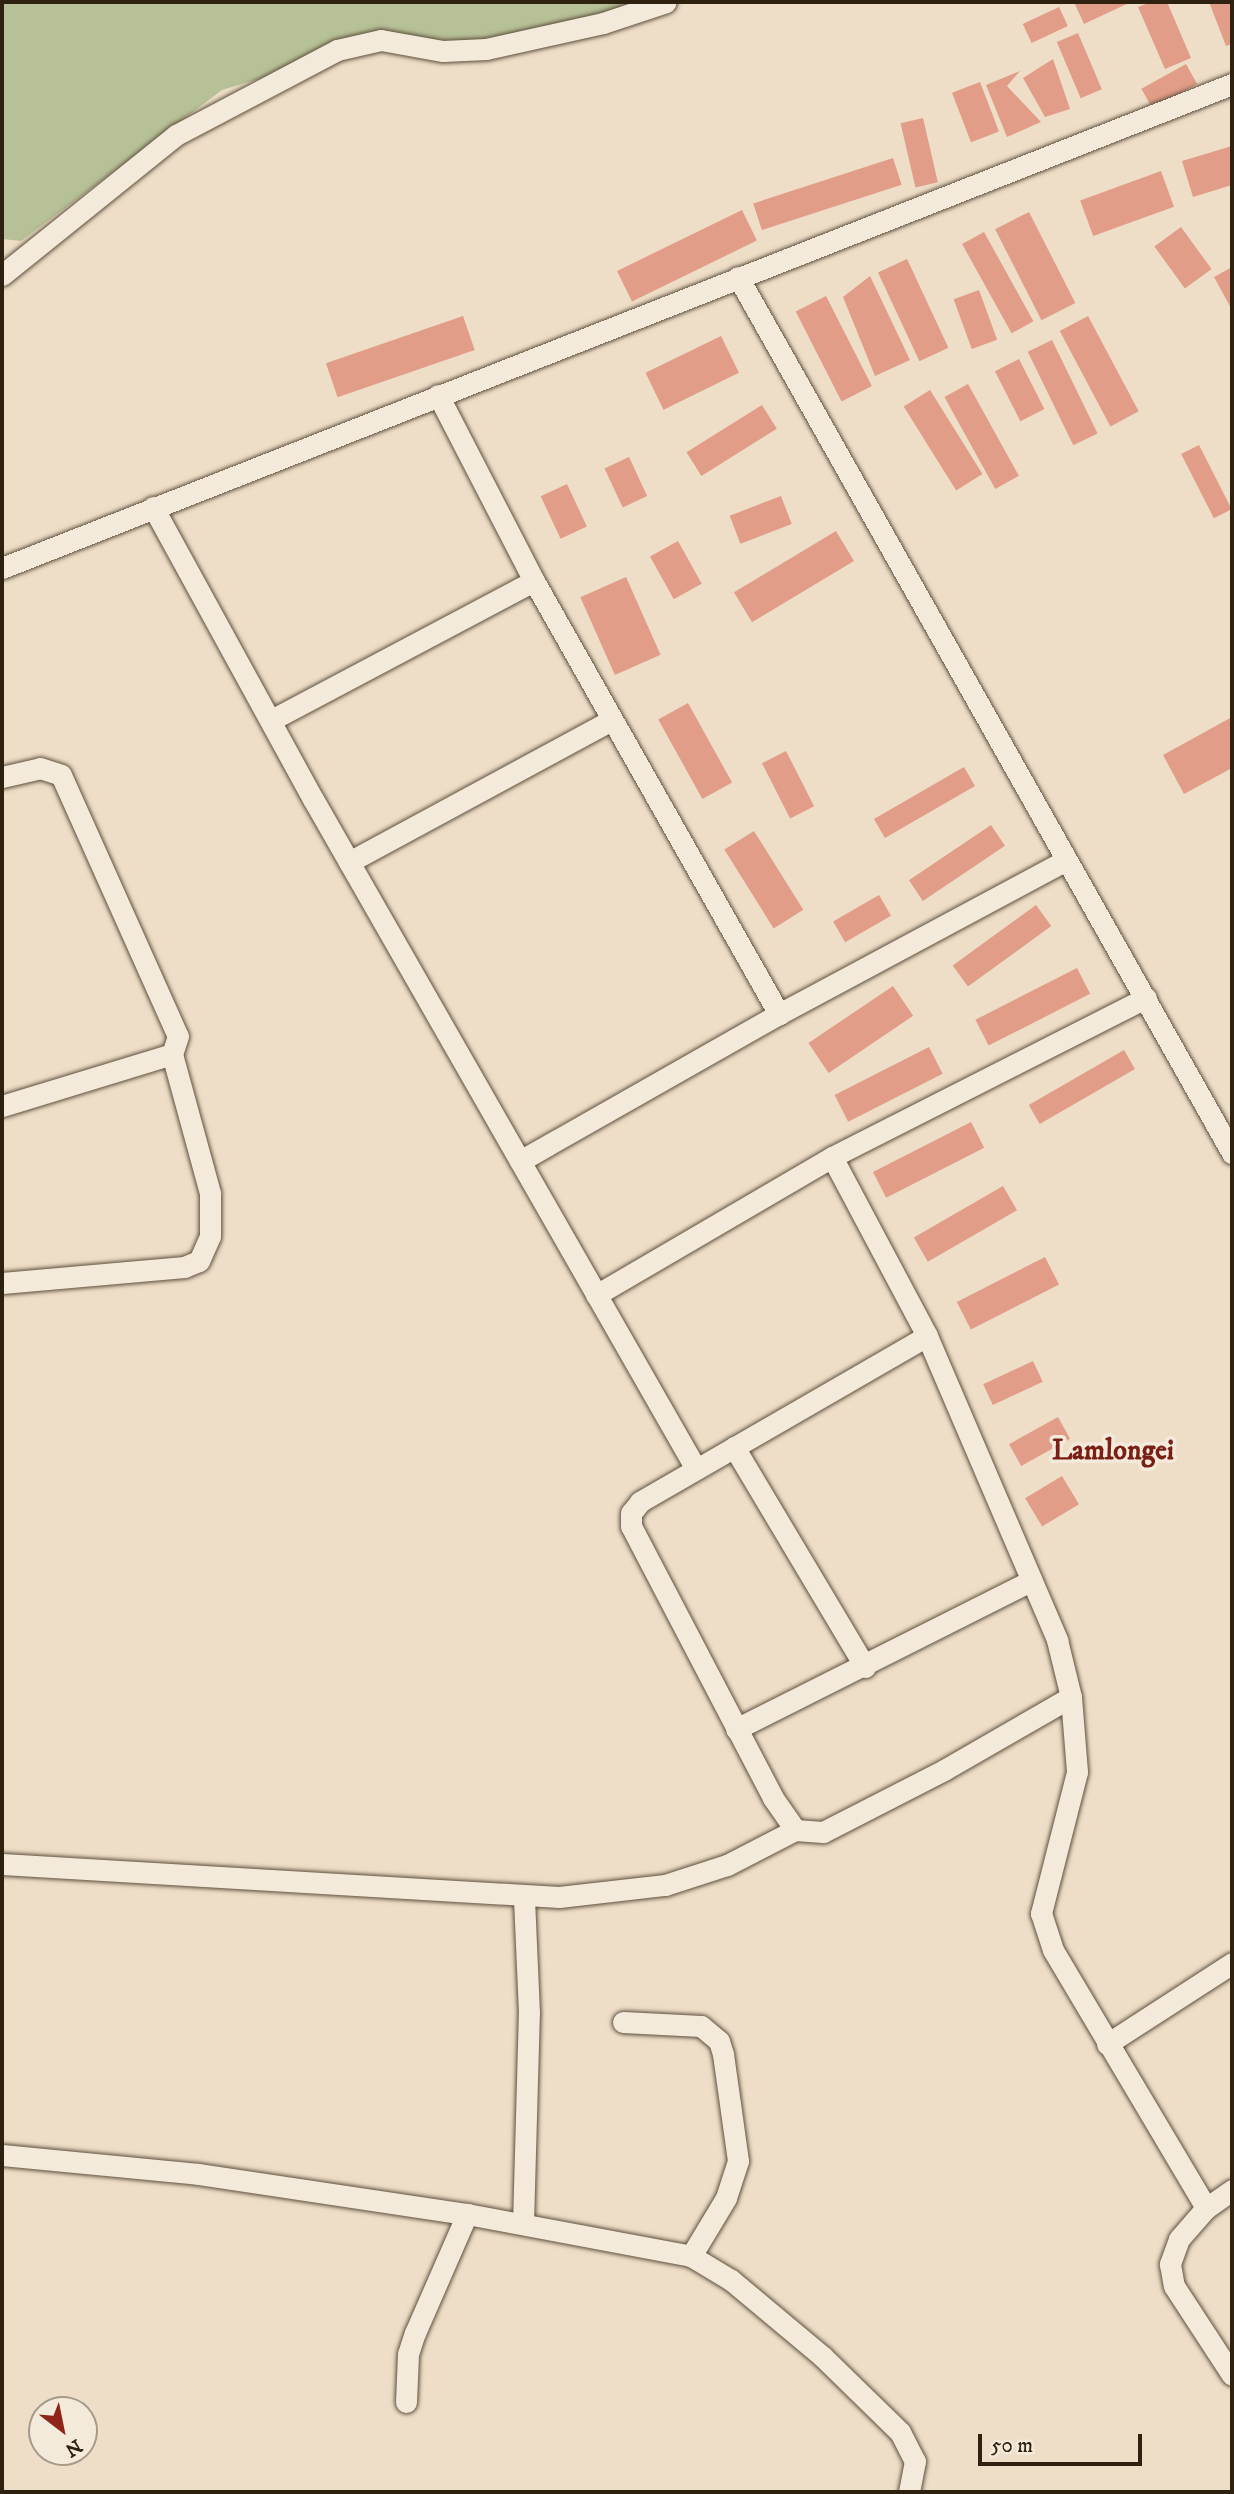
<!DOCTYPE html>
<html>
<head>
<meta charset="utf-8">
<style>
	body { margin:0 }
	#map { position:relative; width:1234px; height:2494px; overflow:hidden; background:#eedec7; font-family:"IM FELL DW Pica",serif }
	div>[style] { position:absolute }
	.green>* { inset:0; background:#b7c197 }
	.building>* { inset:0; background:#e19d87; transform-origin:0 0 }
	.roads { filter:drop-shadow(0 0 2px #5e503d) drop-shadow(0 0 2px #5e503d) }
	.minor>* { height:21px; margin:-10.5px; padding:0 10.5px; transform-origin:10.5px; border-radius:10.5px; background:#f4eadb }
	span { translate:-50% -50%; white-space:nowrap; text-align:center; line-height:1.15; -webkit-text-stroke:7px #f4eadb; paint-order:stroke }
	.quarter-label { font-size:28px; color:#7a1f14; font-weight:700 }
	.frame { position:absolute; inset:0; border:4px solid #2e210f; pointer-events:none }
	.north { position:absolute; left:28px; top:2396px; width:70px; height:70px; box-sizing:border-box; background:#f4eadb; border:2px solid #a59a89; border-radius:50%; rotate:148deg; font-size:19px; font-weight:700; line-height:28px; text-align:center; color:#2e210f }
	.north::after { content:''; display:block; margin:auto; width:24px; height:32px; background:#8f2418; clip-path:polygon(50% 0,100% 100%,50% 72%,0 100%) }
	.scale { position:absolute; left:978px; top:2434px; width:164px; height:32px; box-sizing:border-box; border:4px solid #2e210f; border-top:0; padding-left:9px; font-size:21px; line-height:24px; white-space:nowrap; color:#2e210f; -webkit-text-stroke:5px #f4eadb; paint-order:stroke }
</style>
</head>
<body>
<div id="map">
	<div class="green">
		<i style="clip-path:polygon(2px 2px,658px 2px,591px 34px,366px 47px,222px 90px,21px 241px,2px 239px)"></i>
	</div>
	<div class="building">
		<i style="clip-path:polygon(1074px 2px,1131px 2px,1084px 24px)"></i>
		<i style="clip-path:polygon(1151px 2px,1167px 2px,1191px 58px,1165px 69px,1138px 7px)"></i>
		<i style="clip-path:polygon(1209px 2px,1232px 2px,1232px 44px,1226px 46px)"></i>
		<i style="left:1059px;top:7px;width:21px;height:40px;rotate:65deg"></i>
		<i style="left:1078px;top:33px;width:61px;height:23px;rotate:67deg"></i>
		<i style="clip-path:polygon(1053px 59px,1070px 109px,1045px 117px,1023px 78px)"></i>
		<i style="left:1186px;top:64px;width:23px;height:51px;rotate:61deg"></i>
		<i style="clip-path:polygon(1020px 71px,1007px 86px,1041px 122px,1007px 137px,986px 85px)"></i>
		<i style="left:980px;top:82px;width:53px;height:30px;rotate:69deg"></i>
		<i style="left:923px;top:118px;width:66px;height:23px;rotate:77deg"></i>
		<i style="clip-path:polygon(1232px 146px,1232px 185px,1193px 197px,1182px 161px)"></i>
		<i style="left:893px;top:158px;width:28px;height:147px;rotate:72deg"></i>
		<i style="left:1161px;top:171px;width:38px;height:86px;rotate:70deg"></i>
		<i style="left:742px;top:210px;width:34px;height:139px;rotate:64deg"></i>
		<i style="left:1029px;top:212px;width:102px;height:38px;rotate:63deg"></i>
		<i style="left:1181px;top:227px;width:52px;height:33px;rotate:54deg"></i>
		<i style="left:984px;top:232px;width:102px;height:25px;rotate:61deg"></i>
		<i style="left:907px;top:259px;width:98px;height:32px;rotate:65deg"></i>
		<i style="clip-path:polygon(1232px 267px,1232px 310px,1214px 277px)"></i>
		<i style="clip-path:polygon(870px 276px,910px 360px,875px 376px,843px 297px)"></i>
		<i style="left:979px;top:290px;width:53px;height:27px;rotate:70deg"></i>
		<i style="left:826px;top:296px;width:101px;height:34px;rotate:63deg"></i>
		<i style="left:463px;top:316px;width:36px;height:145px;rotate:71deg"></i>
		<i style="left:1088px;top:316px;width:108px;height:32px;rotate:62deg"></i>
		<i style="left:721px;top:336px;width:41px;height:84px;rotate:64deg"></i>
		<i style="left:1052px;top:340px;width:104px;height:27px;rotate:64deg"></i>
		<i style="left:1019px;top:359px;width:56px;height:27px;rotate:63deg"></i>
		<i style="left:968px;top:384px;width:105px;height:27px;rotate:61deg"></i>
		<i style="left:930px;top:390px;width:99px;height:31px;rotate:58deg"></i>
		<i style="left:762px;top:405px;width:28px;height:89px;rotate:58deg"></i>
		<i style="left:1199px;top:445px;width:72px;height:20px;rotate:63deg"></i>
		<i style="left:629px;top:457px;width:43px;height:27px;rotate:65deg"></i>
		<i style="left:567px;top:484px;width:47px;height:29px;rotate:65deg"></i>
		<i style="left:781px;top:496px;width:30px;height:55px;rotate:69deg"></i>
		<i style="left:836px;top:531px;width:35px;height:119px;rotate:59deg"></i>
		<i style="left:678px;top:541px;width:49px;height:32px;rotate:61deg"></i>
		<i style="left:626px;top:577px;width:85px;height:50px;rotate:66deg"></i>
		<i style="left:688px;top:703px;width:91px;height:34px;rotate:61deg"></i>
		<i style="clip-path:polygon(1232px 717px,1232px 768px,1184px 794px,1163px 755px)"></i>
		<i style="left:786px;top:751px;width:62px;height:27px;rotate:63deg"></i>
		<i style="left:964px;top:767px;width:22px;height:104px;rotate:60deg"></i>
		<i style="left:991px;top:825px;width:25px;height:99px;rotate:56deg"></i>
		<i style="left:754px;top:831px;width:93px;height:35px;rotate:58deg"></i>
		<i style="left:879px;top:895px;width:24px;height:53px;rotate:60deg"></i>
		<i style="left:1036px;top:905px;width:26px;height:103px;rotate:54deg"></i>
		<i style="left:1077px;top:968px;width:29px;height:114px;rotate:63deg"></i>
		<i style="left:893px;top:986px;width:36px;height:102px;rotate:56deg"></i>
		<i style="left:929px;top:1047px;width:30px;height:106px;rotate:63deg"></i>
		<i style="left:1124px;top:1050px;width:22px;height:110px;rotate:60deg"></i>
		<i style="left:971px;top:1122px;width:29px;height:110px;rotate:63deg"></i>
		<i style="left:1003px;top:1186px;width:28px;height:103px;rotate:60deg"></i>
		<i style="left:1045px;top:1257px;width:31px;height:99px;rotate:63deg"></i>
		<i style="left:1033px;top:1361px;width:23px;height:55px;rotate:65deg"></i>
		<i style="left:1058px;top:1417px;width:25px;height:56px;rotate:61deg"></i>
		<i style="left:1062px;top:1476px;width:33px;height:43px;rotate:59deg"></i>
	</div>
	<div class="roads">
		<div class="minor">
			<i style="left:2px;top:275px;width:223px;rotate:-38.8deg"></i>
			<i style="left:176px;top:135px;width:182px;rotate:-27.8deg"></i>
			<i style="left:337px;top:50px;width:45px;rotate:-12.8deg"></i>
			<i style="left:381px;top:40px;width:63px;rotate:10.1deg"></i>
			<i style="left:443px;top:51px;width:43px;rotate:-2.7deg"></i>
			<i style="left:486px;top:49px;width:120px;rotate:-12.5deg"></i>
			<i style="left:603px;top:23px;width:66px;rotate:-18.4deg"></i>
			<i style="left:738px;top:277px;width:1006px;rotate:60.58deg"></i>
			<i style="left:438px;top:395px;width:209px;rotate:62.7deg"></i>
			<i style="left:534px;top:581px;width:498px;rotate:60.5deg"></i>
			<i style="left:153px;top:507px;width:333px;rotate:61.3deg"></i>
			<i style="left:313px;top:799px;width:770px;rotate:60.24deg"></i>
			<i style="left:2px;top:568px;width:1322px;rotate:-21.48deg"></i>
			<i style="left:273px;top:719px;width:295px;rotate:-27.9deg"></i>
			<i style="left:2px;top:777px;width:39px;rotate:-13deg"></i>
			<i style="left:40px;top:768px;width:22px;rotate:18deg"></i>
			<i style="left:61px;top:775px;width:286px;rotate:65.9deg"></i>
			<i style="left:178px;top:1036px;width:19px;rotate:108deg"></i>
			<i style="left:172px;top:1054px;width:178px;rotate:163deg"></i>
			<i style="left:349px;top:862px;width:299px;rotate:-28.4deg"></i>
			<i style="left:832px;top:1157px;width:203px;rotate:62deg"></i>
			<i style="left:927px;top:1336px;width:331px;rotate:66.8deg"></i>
			<i style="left:1057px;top:1640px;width:59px;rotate:76.2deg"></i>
			<i style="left:1071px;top:1697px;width:75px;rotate:85.4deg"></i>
			<i style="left:1077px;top:1772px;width:146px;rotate:104.3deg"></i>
			<i style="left:1041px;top:1913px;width:39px;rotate:72deg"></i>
			<i style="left:1053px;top:1950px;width:300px;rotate:59.3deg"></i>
			<i style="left:520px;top:1161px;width:298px;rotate:-29.6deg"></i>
			<i style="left:779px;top:1014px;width:326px;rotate:-28.2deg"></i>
			<i style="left:2px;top:1283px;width:183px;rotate:-5deg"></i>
			<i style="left:184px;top:1267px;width:16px;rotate:-22deg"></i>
			<i style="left:199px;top:1261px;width:27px;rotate:-66deg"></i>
			<i style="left:210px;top:1236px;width:43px;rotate:-90deg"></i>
			<i style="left:210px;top:1193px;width:144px;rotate:-105.3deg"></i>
			<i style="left:596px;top:1295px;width:273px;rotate:-30.3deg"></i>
			<i style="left:832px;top:1157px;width:352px;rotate:-26.9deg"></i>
			<i style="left:927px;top:1336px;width:332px;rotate:150deg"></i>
			<i style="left:640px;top:1502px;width:14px;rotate:129deg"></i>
			<i style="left:631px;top:1513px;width:13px;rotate:90deg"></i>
			<i style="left:631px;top:1526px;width:307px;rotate:62.4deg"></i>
			<i style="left:773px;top:1798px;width:39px;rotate:55deg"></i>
			<i style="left:795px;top:1830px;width:28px;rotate:4deg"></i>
			<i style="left:823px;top:1832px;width:136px;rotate:-27.1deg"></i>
			<i style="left:944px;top:1770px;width:146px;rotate:-29.9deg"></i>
			<i style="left:734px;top:1447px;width:256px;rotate:59.2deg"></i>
			<i style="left:736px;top:1729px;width:331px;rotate:-26.7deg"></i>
			<i style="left:2px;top:1864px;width:558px;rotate:3.39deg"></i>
			<i style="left:559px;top:1897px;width:107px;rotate:-6.5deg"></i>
			<i style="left:665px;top:1885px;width:65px;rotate:-17.9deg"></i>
			<i style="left:727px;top:1865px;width:76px;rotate:-27.2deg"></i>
			<i style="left:623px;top:2022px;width:78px;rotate:2.9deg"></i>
			<i style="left:701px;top:2026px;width:23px;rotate:40deg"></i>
			<i style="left:719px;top:2041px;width:14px;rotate:73deg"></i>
			<i style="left:723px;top:2054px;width:108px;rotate:82deg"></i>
			<i style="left:738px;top:2161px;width:39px;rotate:108deg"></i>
			<i style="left:726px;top:2198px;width:68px;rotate:121.1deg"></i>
			<i style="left:1107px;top:2044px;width:149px;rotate:-32.9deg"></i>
			<i style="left:2px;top:2155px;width:197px;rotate:5.5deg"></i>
			<i style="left:198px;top:2174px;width:272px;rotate:8.5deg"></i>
			<i style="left:467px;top:2214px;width:228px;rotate:10.6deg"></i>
			<i style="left:691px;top:2256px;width:47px;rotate:31deg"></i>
			<i style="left:731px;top:2280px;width:119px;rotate:39.9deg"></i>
			<i style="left:822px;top:2356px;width:109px;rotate:44.3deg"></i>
			<i style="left:900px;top:2432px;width:33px;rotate:63deg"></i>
			<i style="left:915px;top:2461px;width:32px;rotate:101deg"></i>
			<i style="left:1232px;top:2190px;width:32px;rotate:145deg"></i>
			<i style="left:1206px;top:2208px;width:41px;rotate:131.1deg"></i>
			<i style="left:1179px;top:2239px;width:27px;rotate:110deg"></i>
			<i style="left:1170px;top:2264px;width:22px;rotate:80deg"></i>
			<i style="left:1174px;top:2286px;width:106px;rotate:56.9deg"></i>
			<i style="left:523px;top:2224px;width:211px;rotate:-88.4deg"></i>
			<i style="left:529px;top:2013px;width:116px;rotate:-92.5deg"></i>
			<i style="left:406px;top:2402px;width:48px;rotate:-87.6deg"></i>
			<i style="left:408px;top:2354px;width:22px;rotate:-72deg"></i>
			<i style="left:415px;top:2333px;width:130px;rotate:-66.4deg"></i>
		</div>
	</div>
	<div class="quarter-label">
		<span style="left:1113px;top:1451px">Lamlongei</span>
	</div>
	<div class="frame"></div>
	<div class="north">N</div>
	<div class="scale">50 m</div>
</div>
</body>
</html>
